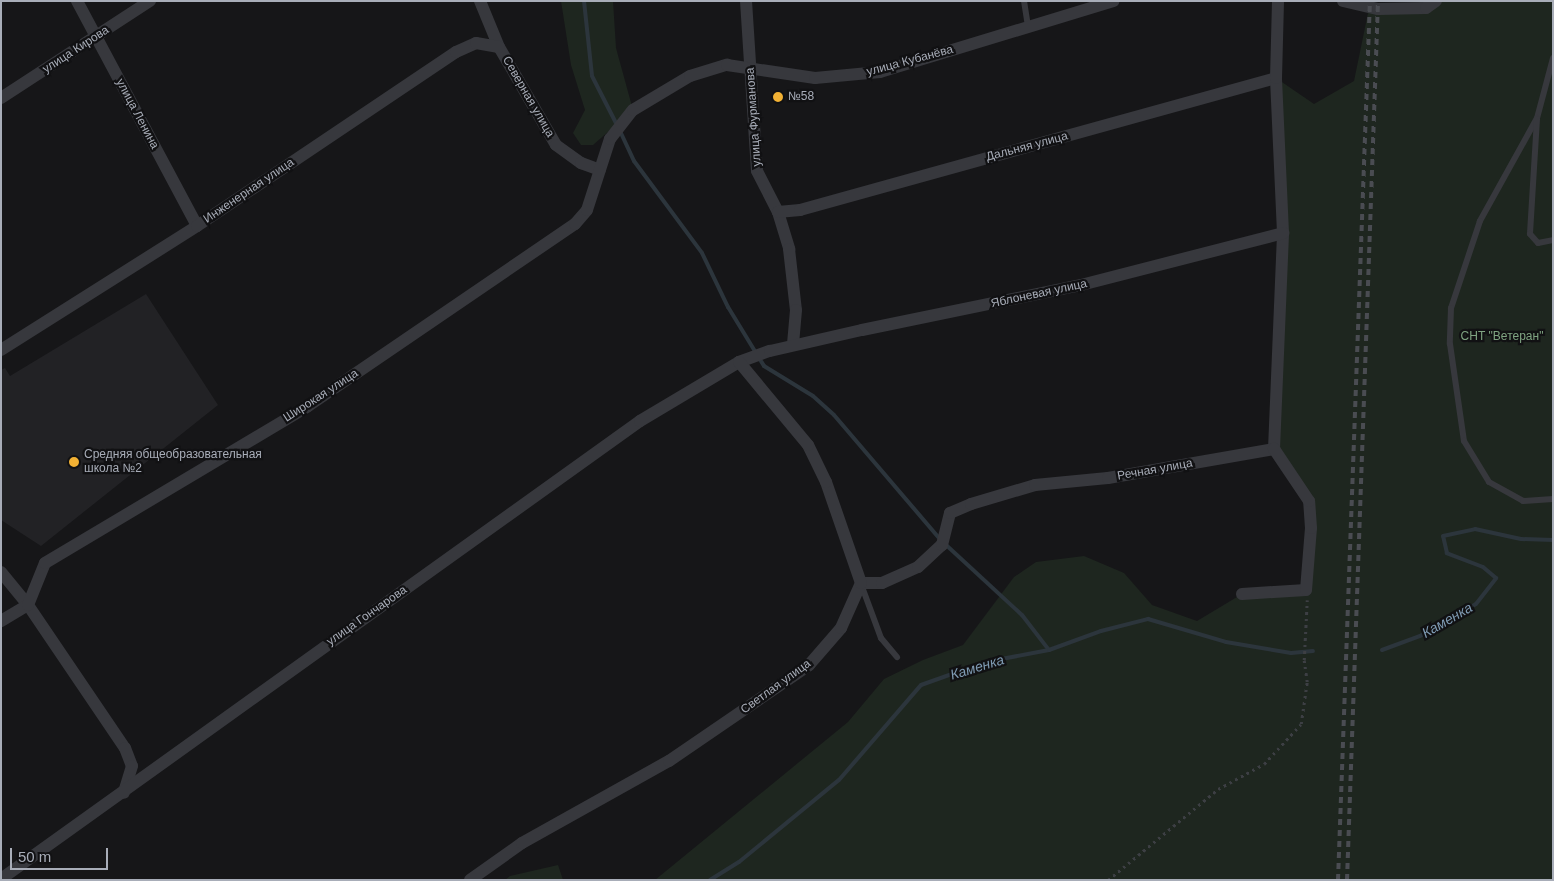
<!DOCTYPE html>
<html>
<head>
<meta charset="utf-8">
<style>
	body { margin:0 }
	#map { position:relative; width:1554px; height:881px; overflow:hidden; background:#161618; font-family:Helvetica,sans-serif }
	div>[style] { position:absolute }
	.built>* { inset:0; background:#222225 }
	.green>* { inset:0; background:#1e261f }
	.stream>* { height:4px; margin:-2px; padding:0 2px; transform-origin:2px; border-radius:2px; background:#2c353c }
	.path>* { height:2.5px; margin-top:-1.25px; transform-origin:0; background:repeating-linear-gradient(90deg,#3d3f44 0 2.5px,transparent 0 6.5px) }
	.lane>* { height:6px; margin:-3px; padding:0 3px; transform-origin:3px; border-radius:3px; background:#37383d }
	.street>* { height:12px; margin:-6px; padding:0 6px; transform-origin:6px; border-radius:6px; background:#37383d }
	.rail>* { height:4px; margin-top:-2px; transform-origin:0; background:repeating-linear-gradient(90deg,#4a4c52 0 6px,transparent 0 11px) }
	.dots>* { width:14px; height:14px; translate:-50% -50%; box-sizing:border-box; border:2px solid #111113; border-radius:50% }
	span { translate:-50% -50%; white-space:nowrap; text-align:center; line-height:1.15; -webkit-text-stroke:4.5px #111113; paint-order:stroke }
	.street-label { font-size:12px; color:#a8adb8 }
	.poi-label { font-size:12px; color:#a8adb8 }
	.left { translate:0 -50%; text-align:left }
	.park-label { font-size:12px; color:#7fa381 }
	.water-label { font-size:14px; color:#7f9bb3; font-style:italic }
	.frame { position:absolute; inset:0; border:2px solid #a8adb8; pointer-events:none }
	.scale { position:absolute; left:10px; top:848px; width:98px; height:22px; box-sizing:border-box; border:2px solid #a8adb8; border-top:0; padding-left:6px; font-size:15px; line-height:18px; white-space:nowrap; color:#a8adb8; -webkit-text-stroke:4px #111113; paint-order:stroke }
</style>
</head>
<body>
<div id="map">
	<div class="built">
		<i style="clip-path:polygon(146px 294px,218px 405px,41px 546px,1px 520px,1px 370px,5px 368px,10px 376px)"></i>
	</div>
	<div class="green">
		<i style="clip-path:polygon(561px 1px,613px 1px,616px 48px,633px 110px,593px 145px,581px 145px,573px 133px,585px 110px,571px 65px)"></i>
		<i style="clip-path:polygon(1436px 1px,1553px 1px,1553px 880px,655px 880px,848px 722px,884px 679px,923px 660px,963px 645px,1014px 577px,1036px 562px,1084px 556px,1124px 573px,1152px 605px,1197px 621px,1242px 594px,1306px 590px,1309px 501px,1274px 449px,1283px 272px,1276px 78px,1314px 104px,1354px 81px,1369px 8px)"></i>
		<i style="clip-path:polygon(558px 865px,563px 880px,505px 880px,510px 876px)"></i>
	</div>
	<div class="stream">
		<i style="left:584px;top:1px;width:75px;rotate:83.9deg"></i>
		<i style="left:592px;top:76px;width:55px;rotate:63deg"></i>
		<i style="left:620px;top:131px;width:33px;rotate:65deg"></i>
		<i style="left:634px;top:161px;width:114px;rotate:53.5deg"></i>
		<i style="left:702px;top:253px;width:60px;rotate:64.3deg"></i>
		<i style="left:728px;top:307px;width:69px;rotate:58.6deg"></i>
		<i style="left:764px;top:366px;width:57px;rotate:31.5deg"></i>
		<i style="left:813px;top:396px;width:28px;rotate:42deg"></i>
		<i style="left:834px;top:415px;width:163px;rotate:49.5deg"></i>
		<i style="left:945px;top:544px;width:105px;rotate:42.7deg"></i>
		<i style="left:1022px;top:615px;width:44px;rotate:52.4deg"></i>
		<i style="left:1382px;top:650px;width:40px;rotate:-20.2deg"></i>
		<i style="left:1420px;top:636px;width:64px;rotate:-29.7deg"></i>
		<i style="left:1476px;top:604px;width:33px;rotate:-52deg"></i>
		<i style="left:1496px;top:578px;width:17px;rotate:-140deg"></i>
		<i style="left:1483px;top:567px;width:39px;rotate:-159deg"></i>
		<i style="left:1447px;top:553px;width:17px;rotate:-103deg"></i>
		<i style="left:1443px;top:536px;width:33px;rotate:-12deg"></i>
		<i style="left:1475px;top:529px;width:47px;rotate:12.3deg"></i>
		<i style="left:1521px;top:539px;width:32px;rotate:2deg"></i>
		<i style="left:710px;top:880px;width:34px;rotate:-32deg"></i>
		<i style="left:739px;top:862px;width:129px;rotate:-39.4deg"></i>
		<i style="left:839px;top:780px;width:125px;rotate:-49.2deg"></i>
		<i style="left:921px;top:685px;width:69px;rotate:-19.5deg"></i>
		<i style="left:986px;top:662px;width:64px;rotate:-10.8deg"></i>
		<i style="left:1049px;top:650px;width:55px;rotate:-20.1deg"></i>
		<i style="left:1101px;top:631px;width:49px;rotate:-14.3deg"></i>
		<i style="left:1148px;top:619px;width:81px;rotate:16.4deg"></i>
		<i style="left:1226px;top:642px;width:66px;rotate:9.6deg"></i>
		<i style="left:1291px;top:653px;width:22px;rotate:-5deg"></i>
	</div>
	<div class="path">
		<i style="left:1108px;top:880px;width:143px;rotate:-39.6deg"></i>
		<i style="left:1218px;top:789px;width:52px;rotate:-28.5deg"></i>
		<i style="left:1264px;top:764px;width:54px;rotate:-47.2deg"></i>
		<i style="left:1301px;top:724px;width:42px;rotate:-81.9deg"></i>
		<i style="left:1307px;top:682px;width:22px;rotate:-98deg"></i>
		<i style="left:1304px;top:660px;width:60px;rotate:-87.1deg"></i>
	</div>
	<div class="lane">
		<i style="left:1024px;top:1px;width:26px;rotate:81deg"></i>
		<i style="left:1553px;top:58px;width:62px;rotate:104.9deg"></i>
		<i style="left:1537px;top:118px;width:118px;rotate:119deg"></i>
		<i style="left:1480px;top:221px;width:92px;rotate:108.4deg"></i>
		<i style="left:1451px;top:308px;width:36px;rotate:92deg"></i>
		<i style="left:1450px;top:344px;width:98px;rotate:81.8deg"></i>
		<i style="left:1464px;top:441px;width:48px;rotate:58.6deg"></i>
		<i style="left:1489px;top:482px;width:39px;rotate:29deg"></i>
		<i style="left:1523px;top:501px;width:30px;rotate:-4deg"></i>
		<i style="left:1537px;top:119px;width:115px;rotate:93.5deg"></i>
		<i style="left:1530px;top:234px;width:12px;rotate:48deg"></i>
		<i style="left:1538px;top:243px;width:15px;rotate:-11deg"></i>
		<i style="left:861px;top:584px;width:58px;rotate:69.7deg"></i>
		<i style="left:881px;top:638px;width:25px;rotate:50deg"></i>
	</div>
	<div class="street">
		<i style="left:77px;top:1px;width:255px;rotate:61.9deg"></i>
		<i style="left:480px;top:1px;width:50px;rotate:67.6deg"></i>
		<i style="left:499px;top:47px;width:113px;rotate:59.8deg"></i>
		<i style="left:556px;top:145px;width:31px;rotate:36deg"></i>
		<i style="left:581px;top:163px;width:20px;rotate:20deg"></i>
		<i style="left:746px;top:1px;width:170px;rotate:86.3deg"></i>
		<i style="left:757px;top:171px;width:46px;rotate:62.9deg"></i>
		<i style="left:778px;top:212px;width:39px;rotate:73deg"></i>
		<i style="left:789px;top:249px;width:61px;rotate:83.5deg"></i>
		<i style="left:796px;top:310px;width:35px;rotate:95deg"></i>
		<i style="left:1343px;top:1px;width:36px;rotate:13deg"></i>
		<i style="left:1378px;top:9px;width:48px;rotate:-1.2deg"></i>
		<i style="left:1426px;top:8px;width:12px;rotate:-35deg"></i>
		<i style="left:1px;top:98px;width:178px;rotate:-33.1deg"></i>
		<i style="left:778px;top:212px;width:22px;rotate:-5deg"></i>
		<i style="left:800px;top:210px;width:494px;rotate:-15.5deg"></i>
		<i style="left:1px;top:350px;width:232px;rotate:-32.3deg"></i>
		<i style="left:197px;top:226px;width:312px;rotate:-33.9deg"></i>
		<i style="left:456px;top:52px;width:22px;rotate:-24deg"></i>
		<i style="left:476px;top:43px;width:23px;rotate:10deg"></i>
		<i style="left:1274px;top:449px;width:216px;rotate:-87.6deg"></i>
		<i style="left:1283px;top:233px;width:155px;rotate:-92.6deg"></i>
		<i style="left:1276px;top:78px;width:77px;rotate:-88.5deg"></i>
		<i style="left:1px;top:572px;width:43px;rotate:50.7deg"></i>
		<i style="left:28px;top:605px;width:173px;rotate:55.9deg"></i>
		<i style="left:125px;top:748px;width:19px;rotate:69deg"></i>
		<i style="left:132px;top:766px;width:28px;rotate:107deg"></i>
		<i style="left:861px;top:583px;width:21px"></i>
		<i style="left:882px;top:583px;width:39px;rotate:-24deg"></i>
		<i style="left:918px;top:567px;width:33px;rotate:-43deg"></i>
		<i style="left:942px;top:545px;width:33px;rotate:-76deg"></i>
		<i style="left:950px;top:513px;width:23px;rotate:-23deg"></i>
		<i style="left:971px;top:504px;width:67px;rotate:-16.5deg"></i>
		<i style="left:1035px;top:485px;width:73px;rotate:-5.5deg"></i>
		<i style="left:1108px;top:478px;width:169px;rotate:-9.9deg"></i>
		<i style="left:1242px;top:594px;width:64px;rotate:-3.6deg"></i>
		<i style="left:1306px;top:590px;width:62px;rotate:-85.4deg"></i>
		<i style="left:1311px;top:528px;width:27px;rotate:-94deg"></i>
		<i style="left:1309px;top:501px;width:63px;rotate:-123.9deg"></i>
		<i style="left:1px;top:621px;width:31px;rotate:-31deg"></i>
		<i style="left:28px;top:605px;width:45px;rotate:-68deg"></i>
		<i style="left:45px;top:563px;width:306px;rotate:-30.8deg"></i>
		<i style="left:308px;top:406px;width:323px;rotate:-34.3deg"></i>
		<i style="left:575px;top:224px;width:18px;rotate:-49deg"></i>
		<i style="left:587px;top:210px;width:75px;rotate:-72.1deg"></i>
		<i style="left:610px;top:139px;width:37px;rotate:-52deg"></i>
		<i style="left:633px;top:110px;width:66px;rotate:-30.8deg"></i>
		<i style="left:690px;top:76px;width:39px;rotate:-17deg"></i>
		<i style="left:727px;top:65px;width:89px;rotate:8.4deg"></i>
		<i style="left:815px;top:78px;width:65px;rotate:-5.3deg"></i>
		<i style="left:880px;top:72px;width:244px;rotate:-16.9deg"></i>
		<i style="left:1px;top:879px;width:786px;rotate:-35.63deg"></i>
		<i style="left:640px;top:421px;width:115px;rotate:-30.8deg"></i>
		<i style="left:739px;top:362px;width:33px;rotate:-20deg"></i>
		<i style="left:770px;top:351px;width:94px;rotate:-12.9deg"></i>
		<i style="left:862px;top:330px;width:224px;rotate:-11.6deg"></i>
		<i style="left:1081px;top:285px;width:209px;rotate:-14.4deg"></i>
		<i style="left:470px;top:880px;width:64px;rotate:-35.4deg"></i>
		<i style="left:522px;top:843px;width:168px;rotate:-29.2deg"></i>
		<i style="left:669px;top:761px;width:170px;rotate:-34.4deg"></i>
		<i style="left:809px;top:665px;width:49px;rotate:-49.1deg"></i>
		<i style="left:841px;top:628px;width:49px;rotate:-66deg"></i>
		<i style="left:861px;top:583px;width:107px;rotate:-109.1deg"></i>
		<i style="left:826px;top:482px;width:41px;rotate:-115.9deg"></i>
		<i style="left:808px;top:445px;width:108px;rotate:-129.7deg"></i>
	</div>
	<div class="rail">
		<i style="left:1338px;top:880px;width:880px;rotate:-87.92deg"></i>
		<i style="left:1347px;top:880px;width:880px;rotate:-87.98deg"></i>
	</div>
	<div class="dots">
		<i style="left:778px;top:97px;background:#f2b134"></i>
		<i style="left:74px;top:462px;background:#f2b134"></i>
	</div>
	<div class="street-label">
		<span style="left:76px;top:50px;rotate:-33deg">улица Кирова</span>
		<span style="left:910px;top:61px;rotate:-15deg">улица Кубанёва</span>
		<span style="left:528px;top:97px;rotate:60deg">Северная улица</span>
		<span style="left:137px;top:114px;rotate:62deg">улица Ленина</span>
		<span style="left:754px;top:117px;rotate:-94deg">улица Фурманова</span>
		<span style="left:1027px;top:147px;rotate:-15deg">Дальняя улица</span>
		<span style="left:249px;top:191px;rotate:-34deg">Инженерная улица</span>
		<span style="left:1039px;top:294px;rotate:-12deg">Яблоневая улица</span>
		<span style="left:321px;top:396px;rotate:-33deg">Широкая улица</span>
		<span style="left:1155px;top:470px;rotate:-10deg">Речная улица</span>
		<span style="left:367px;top:616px;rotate:-35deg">улица Гончарова</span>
		<span style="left:776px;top:687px;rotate:-36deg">Светлая улица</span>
	</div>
	<div class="poi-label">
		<span class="left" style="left:788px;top:97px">№58</span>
		<span class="left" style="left:84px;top:462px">Средняя общеобразовательная<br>школа №2</span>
	</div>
	<div class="park-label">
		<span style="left:1502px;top:337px">СНТ "Ветеран"</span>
	</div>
	<div class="water-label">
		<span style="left:1447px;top:620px;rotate:-30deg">Каменка</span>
		<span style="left:977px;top:667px;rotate:-17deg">Каменка</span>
	</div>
	<div class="frame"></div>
	<div class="scale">50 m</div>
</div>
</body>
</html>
